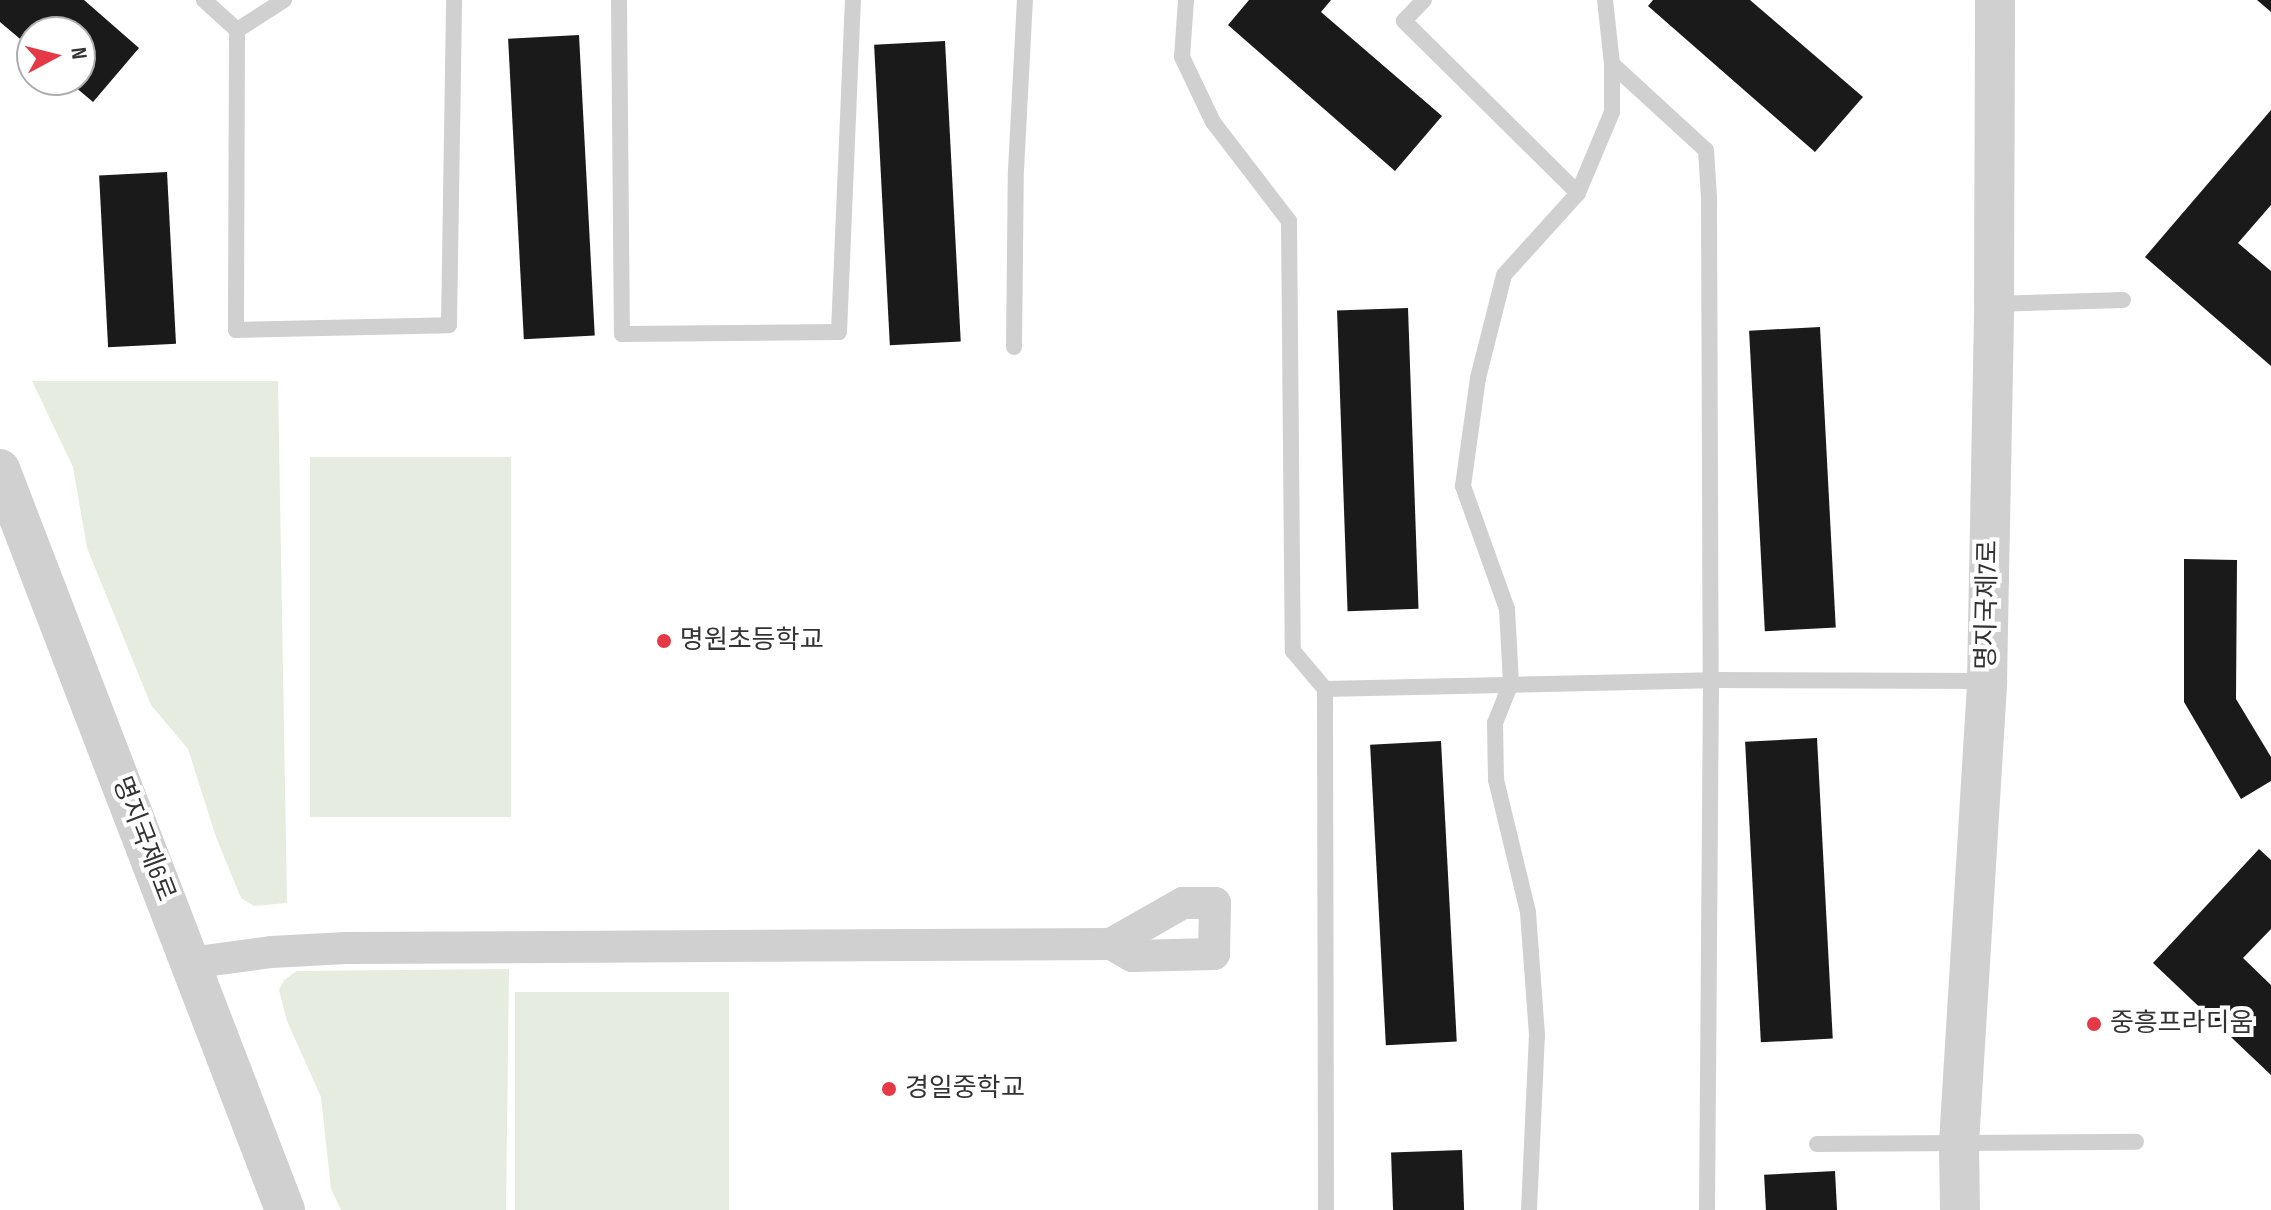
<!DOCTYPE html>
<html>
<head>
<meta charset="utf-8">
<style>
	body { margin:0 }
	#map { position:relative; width:2271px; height:1210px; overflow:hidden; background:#fff; font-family:"Sofia Sans Condensed","Noto Sans KR",sans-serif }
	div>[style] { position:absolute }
	.green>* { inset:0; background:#e6ecdf; transform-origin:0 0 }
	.building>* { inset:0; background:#1a1a1a; transform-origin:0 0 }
	.service>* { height:16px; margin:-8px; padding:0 8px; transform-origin:8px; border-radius:8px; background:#d0d0d0 }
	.minor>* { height:32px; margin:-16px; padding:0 16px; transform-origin:16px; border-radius:16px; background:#d0d0d0 }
	.tertiary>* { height:40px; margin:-20px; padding:0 20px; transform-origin:20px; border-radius:20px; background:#d0d0d0 }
	.dots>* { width:22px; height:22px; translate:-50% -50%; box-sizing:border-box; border:4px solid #fff; border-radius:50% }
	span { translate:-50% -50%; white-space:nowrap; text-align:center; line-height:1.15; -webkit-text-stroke:8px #fff; paint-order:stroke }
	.street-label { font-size:26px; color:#333 }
	.poi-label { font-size:26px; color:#333 }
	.left { translate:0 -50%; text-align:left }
	.north { position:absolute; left:16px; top:16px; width:80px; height:80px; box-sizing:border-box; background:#fff; border:2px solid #adadad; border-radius:50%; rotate:83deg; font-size:22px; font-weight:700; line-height:32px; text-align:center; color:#333 }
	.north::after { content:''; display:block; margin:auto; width:28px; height:36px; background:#e63946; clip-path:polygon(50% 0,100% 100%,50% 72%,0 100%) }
</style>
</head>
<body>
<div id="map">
	<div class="green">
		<i style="clip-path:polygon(32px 381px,278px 381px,287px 903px,254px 906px,241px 898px,216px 837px,188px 749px,151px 705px,87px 548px,73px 467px)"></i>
		<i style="left:310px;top:457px;width:201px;height:360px"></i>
		<i style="clip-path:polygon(509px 969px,506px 1210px,341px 1210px,331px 1189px,321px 1097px,287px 1021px,279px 990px,284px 980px,297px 971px)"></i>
		<i style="left:515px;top:992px;width:214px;height:218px"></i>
	</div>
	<div class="building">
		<i style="clip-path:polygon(0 0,84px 0,139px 48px,93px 102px,67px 80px,80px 80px,80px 32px,32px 32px,32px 49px,0 22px)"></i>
		<i style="clip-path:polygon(1249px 0,1331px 0,1321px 12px,1442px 116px,1395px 171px,1228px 25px)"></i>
		<i style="clip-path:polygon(1653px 0,1750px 0,1863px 97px,1815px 152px,1648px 6px)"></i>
		<i style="clip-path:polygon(2257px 0,2271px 0,2271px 12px)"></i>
		<i style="left:579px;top:35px;width:301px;height:71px;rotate:87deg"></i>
		<i style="left:945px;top:41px;width:301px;height:71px;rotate:87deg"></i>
		<i style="clip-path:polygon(2271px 110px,2271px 205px,2238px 243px,2271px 271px,2271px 366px,2145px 257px)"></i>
		<i style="left:167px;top:172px;width:172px;height:68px;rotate:87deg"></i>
		<i style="left:1408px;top:308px;width:301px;height:71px;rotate:88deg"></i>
		<i style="left:1820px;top:327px;width:301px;height:71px;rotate:87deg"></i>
		<i style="clip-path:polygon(2184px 559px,2237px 560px,2236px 699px,2271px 757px,2271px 781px,2241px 799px,2184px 702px)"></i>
		<i style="left:1817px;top:738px;width:301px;height:72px;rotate:87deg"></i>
		<i style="left:1441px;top:741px;width:301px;height:71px;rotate:87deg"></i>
		<i style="clip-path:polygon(2259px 849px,2271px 860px,2271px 929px,2243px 958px,2271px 985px,2271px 1075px,2153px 963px)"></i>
		<i style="left:1462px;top:1150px;width:60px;height:71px;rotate:88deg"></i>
		<i style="left:1835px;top:1171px;width:39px;height:71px;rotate:87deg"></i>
	</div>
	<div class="service">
		<i style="left:204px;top:0;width:45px;rotate:42.3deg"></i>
		<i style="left:284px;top:0;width:56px;rotate:147.4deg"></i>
		<i style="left:237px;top:30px;width:300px;rotate:90.2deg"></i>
		<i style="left:236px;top:330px;width:213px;rotate:-1.3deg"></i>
		<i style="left:449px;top:325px;width:325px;rotate:-89.1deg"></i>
		<i style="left:619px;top:0;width:334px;rotate:89.5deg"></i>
		<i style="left:622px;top:334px;width:217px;rotate:-0.5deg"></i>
		<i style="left:839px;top:332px;width:332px;rotate:-87.6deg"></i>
		<i style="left:1186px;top:0;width:57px;rotate:94deg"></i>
		<i style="left:1182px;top:57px;width:72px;rotate:64.5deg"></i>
		<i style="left:1213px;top:122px;width:125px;rotate:52.5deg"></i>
		<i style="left:1289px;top:221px;width:430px;rotate:89.5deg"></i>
		<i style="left:1293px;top:651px;width:50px;rotate:49.9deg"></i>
		<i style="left:1325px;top:689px;width:386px;rotate:-1.3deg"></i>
		<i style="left:1711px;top:680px;width:530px;rotate:90.43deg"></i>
		<i style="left:1424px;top:0;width:29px;rotate:134deg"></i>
		<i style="left:1404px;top:21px;width:245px;rotate:44.7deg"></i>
		<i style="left:1612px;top:64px;width:127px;rotate:42.5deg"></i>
		<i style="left:1706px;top:150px;width:48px;rotate:86.4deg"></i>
		<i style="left:1709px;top:198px;width:482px;rotate:89.8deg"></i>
		<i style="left:1711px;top:680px;width:276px;rotate:0.2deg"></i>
		<i style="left:1994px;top:304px;width:129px;rotate:-1.8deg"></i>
		<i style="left:1014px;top:347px;width:177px;rotate:-89.4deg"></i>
		<i style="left:1016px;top:170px;width:170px;rotate:-87deg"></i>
		<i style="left:1325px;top:689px;width:521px;rotate:89.89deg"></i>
		<i style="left:1817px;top:1144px;width:319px;rotate:-0.4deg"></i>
		<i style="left:1529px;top:1210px;width:175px;rotate:-87.4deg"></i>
		<i style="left:1537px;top:1035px;width:123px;rotate:-94.2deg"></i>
		<i style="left:1528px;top:912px;width:136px;rotate:-103.6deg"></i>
		<i style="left:1496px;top:780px;width:57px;rotate:-91deg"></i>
		<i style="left:1495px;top:723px;width:43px;rotate:-68.2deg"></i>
		<i style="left:1511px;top:683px;width:74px;rotate:-93.1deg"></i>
		<i style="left:1507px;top:609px;width:131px;rotate:-109.7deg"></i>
		<i style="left:1463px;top:486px;width:109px;rotate:-82.1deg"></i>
		<i style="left:1478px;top:378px;width:106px;rotate:-75.8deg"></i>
		<i style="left:1504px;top:275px;width:110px;rotate:-47.9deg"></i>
		<i style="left:1578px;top:193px;width:88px;rotate:-67.2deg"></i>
		<i style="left:1612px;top:112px;width:48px;rotate:-90deg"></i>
		<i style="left:1612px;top:64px;width:64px;rotate:-96.2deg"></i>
	</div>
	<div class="minor">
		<i style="left:190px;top:963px;width:82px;rotate:-7.7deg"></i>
		<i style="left:271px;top:952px;width:75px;rotate:-3.1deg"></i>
		<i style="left:346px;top:948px;width:765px;rotate:-0.3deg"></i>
		<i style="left:1111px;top:944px;width:83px;rotate:-29.7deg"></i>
		<i style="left:1183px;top:903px;width:32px"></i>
		<i style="left:1215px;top:903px;width:51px;rotate:91.1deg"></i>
		<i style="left:1214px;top:954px;width:82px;rotate:178.6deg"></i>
		<i style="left:1132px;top:956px;width:24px;rotate:-150deg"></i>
	</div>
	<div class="tertiary">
		<i style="left:0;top:469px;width:794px;rotate:68.96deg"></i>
		<i style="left:1960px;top:1210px;width:67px;rotate:-90.9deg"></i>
		<i style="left:1959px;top:1143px;width:463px;rotate:-86.5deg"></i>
		<i style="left:1987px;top:681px;width:377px;rotate:-88.9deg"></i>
		<i style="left:1994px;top:304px;width:304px;rotate:-89.8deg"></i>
	</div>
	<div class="dots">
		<i style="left:664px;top:641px;background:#e63946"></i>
		<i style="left:2094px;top:1024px;background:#e63946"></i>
		<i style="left:889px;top:1089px;background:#e63946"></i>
	</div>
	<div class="street-label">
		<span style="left:1988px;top:605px;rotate:-89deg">명지국제7로</span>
		<span style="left:143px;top:839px;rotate:69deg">명지국제6로</span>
	</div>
	<div class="poi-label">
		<span class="left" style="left:680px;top:641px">명원초등학교</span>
		<span class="left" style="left:2110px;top:1024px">중흥프라디움</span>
		<span class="left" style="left:905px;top:1089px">경일중학교</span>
	</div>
	<div class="north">N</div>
</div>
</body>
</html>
